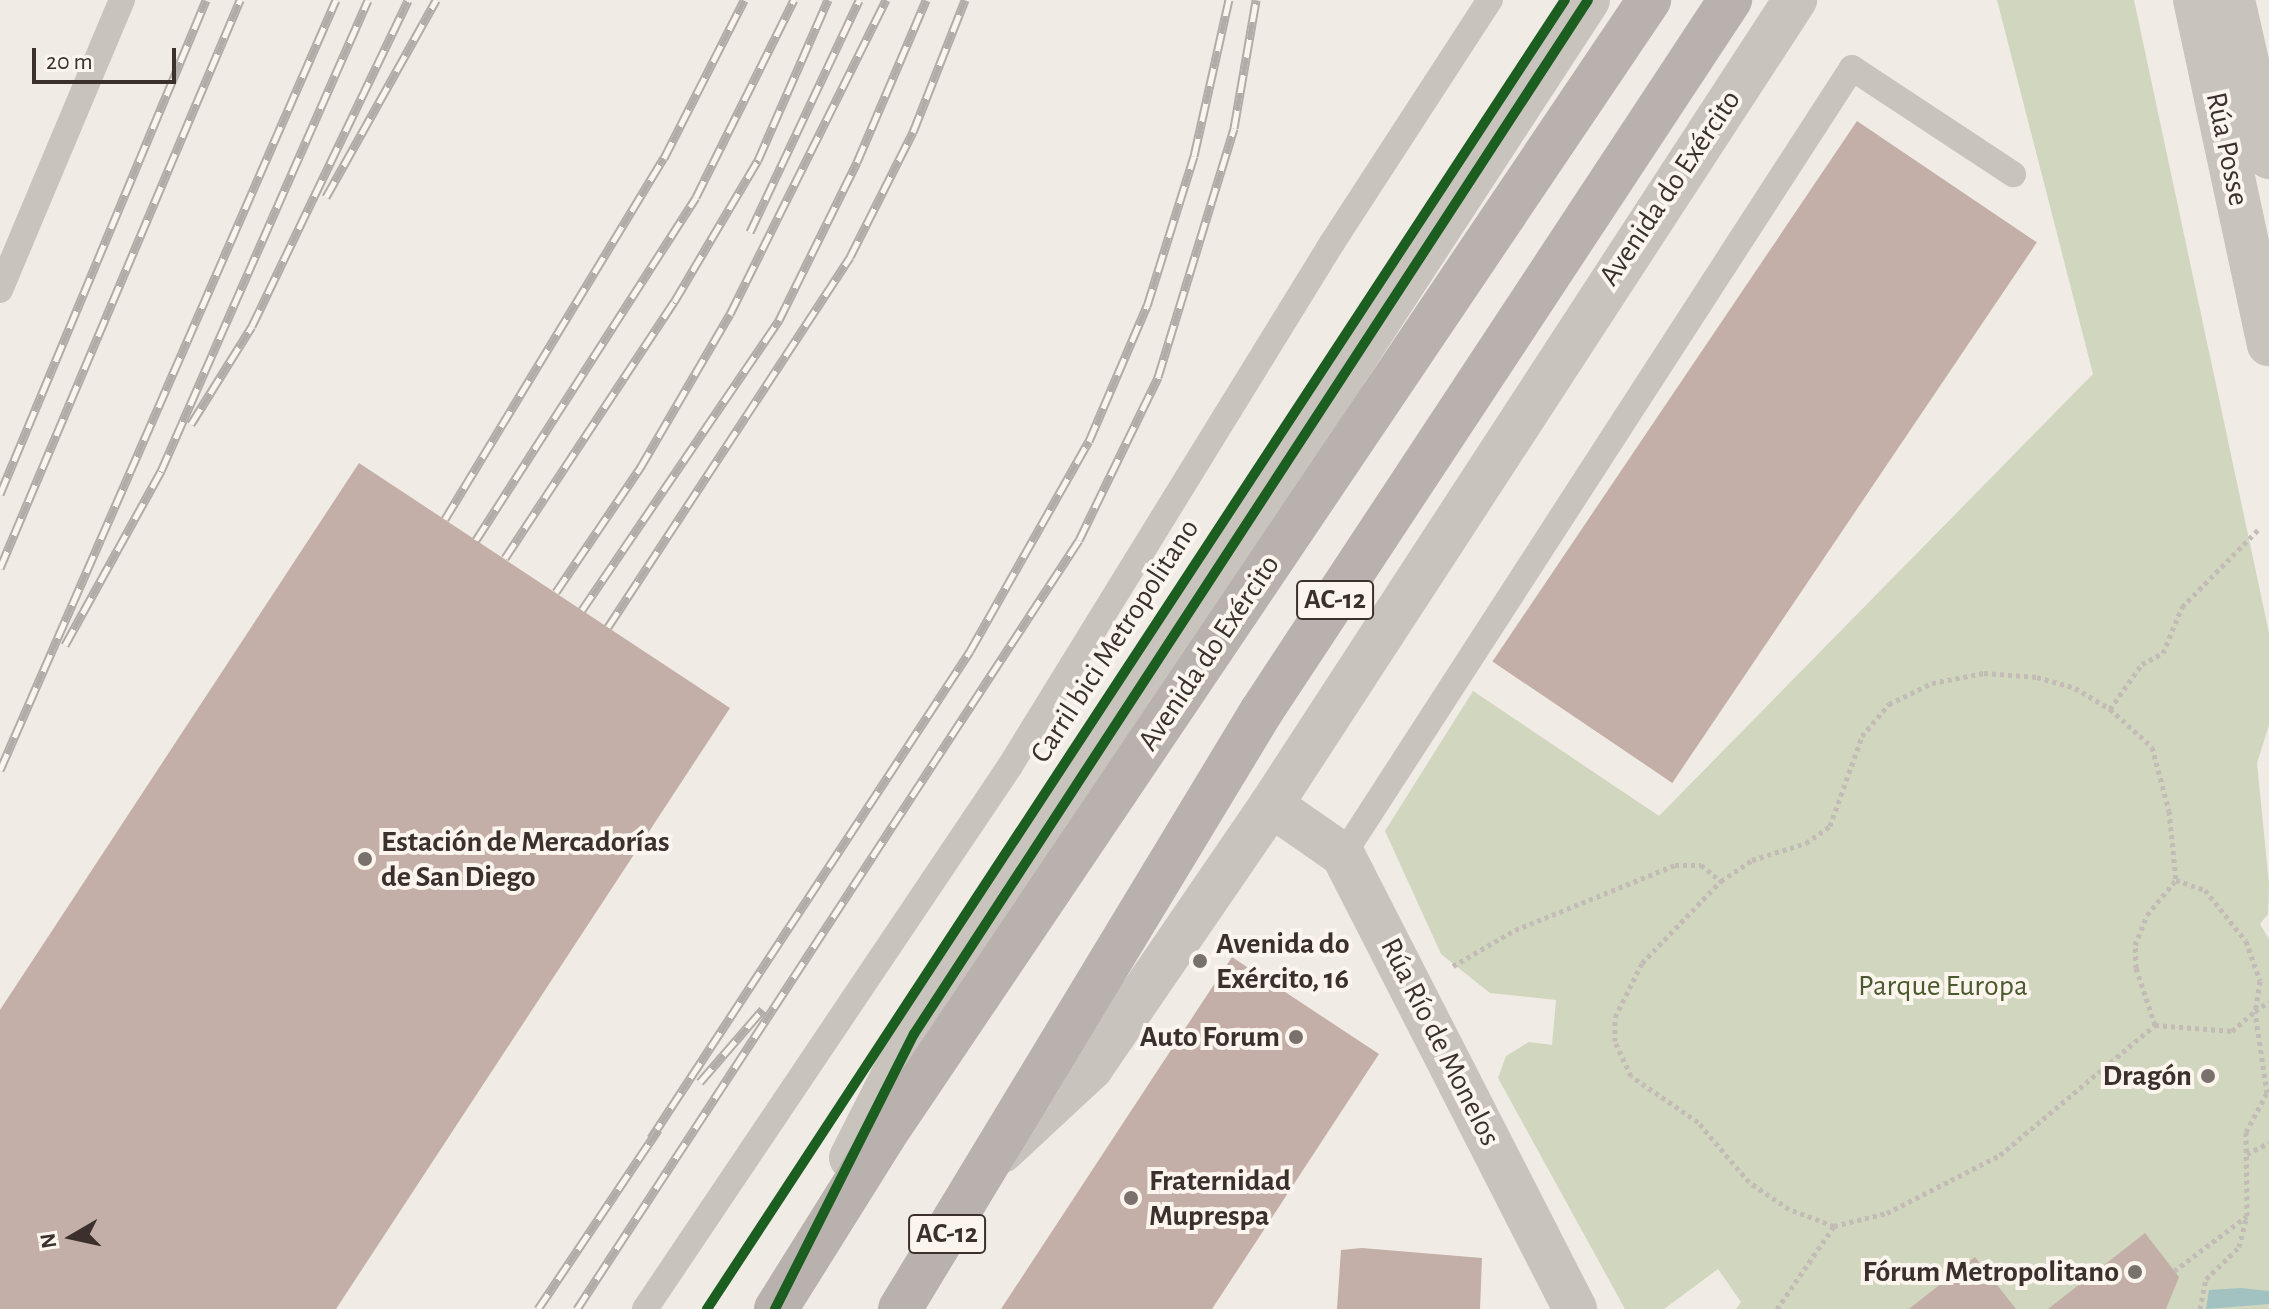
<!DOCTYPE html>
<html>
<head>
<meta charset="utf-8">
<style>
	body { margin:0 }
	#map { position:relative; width:2269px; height:1309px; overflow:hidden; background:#f0ebe5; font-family:"Alegreya Sans",sans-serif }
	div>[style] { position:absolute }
	.green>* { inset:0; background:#d1d6bf }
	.water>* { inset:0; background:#a1c2c1 }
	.building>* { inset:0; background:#c3afa7; transform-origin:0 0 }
	.path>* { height:5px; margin-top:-2.5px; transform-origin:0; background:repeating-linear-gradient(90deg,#c2bbb6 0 4px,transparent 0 8px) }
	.lane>* { height:26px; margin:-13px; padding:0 13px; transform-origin:13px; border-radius:13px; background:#c9c3be }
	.street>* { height:44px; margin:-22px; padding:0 22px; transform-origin:22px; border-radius:22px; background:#c9c3be }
	.primary>* { height:44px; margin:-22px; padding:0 22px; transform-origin:22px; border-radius:22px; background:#b8b1ad }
	.rail>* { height:9px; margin-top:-4.5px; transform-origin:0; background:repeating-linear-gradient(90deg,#fbf5ee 0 18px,#b1aca8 0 36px); box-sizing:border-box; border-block:2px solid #b1aca8 }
	.cycleway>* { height:10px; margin:-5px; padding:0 5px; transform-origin:5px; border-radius:5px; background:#1b5e20 }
	.dots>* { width:22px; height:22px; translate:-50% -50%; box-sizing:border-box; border:4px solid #fbf5ee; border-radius:50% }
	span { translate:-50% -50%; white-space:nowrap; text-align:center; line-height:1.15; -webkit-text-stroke:8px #fbf5ee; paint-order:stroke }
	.shield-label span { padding:2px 6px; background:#fbf5ee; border:2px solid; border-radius:6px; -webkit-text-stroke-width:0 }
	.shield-label { font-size:28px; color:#3b302b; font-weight:700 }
	.street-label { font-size:30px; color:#3b302b }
	.poi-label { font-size:30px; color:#3b302b; font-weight:700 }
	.left { translate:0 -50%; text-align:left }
	.right { translate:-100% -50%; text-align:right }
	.park-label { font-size:30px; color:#4a5a2e }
	.north { position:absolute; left:32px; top:1197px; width:80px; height:80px; -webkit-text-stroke:6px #fbf5ee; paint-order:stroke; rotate:261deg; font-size:22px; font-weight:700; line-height:32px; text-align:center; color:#3b302b }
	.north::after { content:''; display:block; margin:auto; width:28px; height:36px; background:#3b302b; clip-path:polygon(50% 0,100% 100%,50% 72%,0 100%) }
	.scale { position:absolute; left:32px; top:48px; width:144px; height:36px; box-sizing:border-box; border:4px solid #3b302b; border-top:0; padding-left:10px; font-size:24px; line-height:28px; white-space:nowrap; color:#3b302b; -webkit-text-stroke:6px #fbf5ee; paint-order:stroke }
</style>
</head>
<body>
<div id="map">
	<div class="green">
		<i style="clip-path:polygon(1997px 0,2134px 0,2269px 633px,2269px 725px,2257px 763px,2269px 884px,2268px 914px,2260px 924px,2269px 939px,2269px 1309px,1736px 1309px,1741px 1302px,1718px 1269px,1664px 1309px,1625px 1309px,1498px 1078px,1506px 1056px,1529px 1042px,1552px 1045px,1556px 1000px,1490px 993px,1441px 954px,1385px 831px,1473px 691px,1659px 816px,2093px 374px)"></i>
	</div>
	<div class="water">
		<i style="clip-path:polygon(2241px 1288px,2269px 1291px,2269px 1304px,2206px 1309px,2209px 1290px)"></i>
	</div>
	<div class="building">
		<i style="left:1857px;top:121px;width:217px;height:652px;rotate:34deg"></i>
		<i style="clip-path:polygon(359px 463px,730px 708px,336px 1309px,0 1309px,0 1010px)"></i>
		<i style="clip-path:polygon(1232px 957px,1379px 1054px,1212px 1309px,1001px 1309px)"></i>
		<i style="clip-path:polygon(2145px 1233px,2179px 1277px,2166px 1309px,2048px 1309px)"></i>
		<i style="clip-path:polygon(1362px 1248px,1482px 1258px,1480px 1309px,1337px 1309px,1341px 1250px)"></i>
		<i style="clip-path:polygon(1975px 1257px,2016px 1309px,1909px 1309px)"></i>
	</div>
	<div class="path">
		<i style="left:2110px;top:709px;width:55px;rotate:-54.6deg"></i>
		<i style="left:2142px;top:664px;width:24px;rotate:-28deg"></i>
		<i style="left:2163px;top:653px;width:50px;rotate:-67.6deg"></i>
		<i style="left:2182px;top:607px;width:108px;rotate:-45.4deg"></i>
		<i style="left:1453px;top:966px;width:72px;rotate:-30.1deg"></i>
		<i style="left:1515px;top:930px;width:173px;rotate:-22.1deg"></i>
		<i style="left:1675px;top:865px;width:26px"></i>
		<i style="left:1701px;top:865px;width:26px;rotate:39deg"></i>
		<i style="left:2155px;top:1025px;width:60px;rotate:-108.4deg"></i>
		<i style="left:2136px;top:968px;width:23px;rotate:-92deg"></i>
		<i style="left:2135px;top:945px;width:32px;rotate:-68deg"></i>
		<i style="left:2147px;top:915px;width:45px;rotate:-50.4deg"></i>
		<i style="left:2247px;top:1154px;width:25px;rotate:-27deg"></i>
		<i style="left:1834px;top:1226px;width:55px;rotate:-13.8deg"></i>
		<i style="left:1887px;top:1213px;width:127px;rotate:-27.2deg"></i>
		<i style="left:2000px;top:1155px;width:202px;rotate:-40deg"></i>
		<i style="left:2155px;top:1025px;width:77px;rotate:4.5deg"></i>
		<i style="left:2232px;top:1031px;width:30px;rotate:-41deg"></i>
		<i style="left:2174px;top:1271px;width:91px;rotate:-37deg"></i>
		<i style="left:1777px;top:1309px;width:101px;rotate:-55.5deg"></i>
		<i style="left:1834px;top:1226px;width:48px;rotate:-159.3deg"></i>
		<i style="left:1789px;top:1209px;width:48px;rotate:-146deg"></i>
		<i style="left:1749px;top:1182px;width:79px;rotate:-130.4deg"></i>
		<i style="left:1698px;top:1122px;width:81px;rotate:-145.5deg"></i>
		<i style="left:1631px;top:1076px;width:38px;rotate:-115deg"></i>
		<i style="left:1615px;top:1041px;width:24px;rotate:-90deg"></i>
		<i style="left:1615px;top:1017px;width:60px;rotate:-63.4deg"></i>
		<i style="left:1642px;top:963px;width:114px;rotate:-46.1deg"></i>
		<i style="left:1721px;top:881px;width:37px;rotate:-34deg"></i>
		<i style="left:1752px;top:860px;width:57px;rotate:-17.5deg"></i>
		<i style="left:1806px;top:843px;width:29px;rotate:-35deg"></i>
		<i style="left:1830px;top:826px;width:96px;rotate:-70.4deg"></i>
		<i style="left:1862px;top:736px;width:42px;rotate:-49.8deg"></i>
		<i style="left:1889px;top:704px;width:48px;rotate:-26deg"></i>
		<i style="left:1932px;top:683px;width:53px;rotate:-10.9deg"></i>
		<i style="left:1984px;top:673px;width:53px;rotate:4.3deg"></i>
		<i style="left:2037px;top:677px;width:40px;rotate:16deg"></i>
		<i style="left:2075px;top:688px;width:41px;rotate:31deg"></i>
		<i style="left:2110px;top:709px;width:57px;rotate:42.1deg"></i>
		<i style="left:2152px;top:747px;width:66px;rotate:75.1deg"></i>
		<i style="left:2169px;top:811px;width:69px;rotate:84.2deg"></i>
		<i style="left:2176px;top:880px;width:31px;rotate:19deg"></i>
		<i style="left:2205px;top:890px;width:65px;rotate:51.2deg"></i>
		<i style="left:2246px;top:941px;width:42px;rotate:70.7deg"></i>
		<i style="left:2260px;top:981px;width:30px;rotate:99deg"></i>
		<i style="left:2255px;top:1011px;width:17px;rotate:-33deg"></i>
		<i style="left:2200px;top:1309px;width:31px;rotate:-79deg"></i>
		<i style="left:2206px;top:1279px;width:46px;rotate:-44.1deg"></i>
		<i style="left:2239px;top:1247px;width:32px;rotate:-76deg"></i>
		<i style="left:2247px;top:1216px;width:84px;rotate:-90.7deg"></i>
		<i style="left:2246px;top:1132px;width:44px;rotate:-61.7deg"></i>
		<i style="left:2267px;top:1093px;width:82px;rotate:-98.4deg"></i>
	</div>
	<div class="lane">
		<i style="left:0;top:290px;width:315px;rotate:-67.2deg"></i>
		<i style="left:1343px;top:855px;width:937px;rotate:-57.11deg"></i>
		<i style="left:1852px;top:68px;width:193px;rotate:33.4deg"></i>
		<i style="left:645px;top:1309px;width:654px;rotate:-56.09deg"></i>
		<i style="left:1010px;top:766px;width:614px;rotate:-58.38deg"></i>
		<i style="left:1332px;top:243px;width:290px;rotate:-57deg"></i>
	</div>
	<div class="street">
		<i style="left:2195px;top:0;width:352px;rotate:77.9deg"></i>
		<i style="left:2233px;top:0;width:161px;rotate:77.1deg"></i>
		<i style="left:1271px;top:805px;width:88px;rotate:34.8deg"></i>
		<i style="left:1343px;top:855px;width:510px;rotate:62.93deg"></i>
		<i style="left:1002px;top:1151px;width:122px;rotate:-43deg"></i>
		<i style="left:1091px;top:1068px;width:319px;rotate:-55.6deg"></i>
		<i style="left:1271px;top:805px;width:961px;rotate:-56.94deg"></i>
		<i style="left:851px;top:1158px;width:139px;rotate:-63.1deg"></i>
		<i style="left:914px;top:1034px;width:1234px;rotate:-56.9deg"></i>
	</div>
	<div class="primary">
		<i style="left:776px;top:1309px;width:204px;rotate:-58deg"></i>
		<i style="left:884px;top:1136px;width:1370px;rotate:-56.04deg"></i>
		<i style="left:900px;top:1309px;width:698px;rotate:-58.84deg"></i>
		<i style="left:1261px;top:712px;width:853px;rotate:-56.63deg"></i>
	</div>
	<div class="rail">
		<i style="left:326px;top:197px;width:226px;rotate:-60.8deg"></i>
		<i style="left:750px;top:232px;width:256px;rotate:-64.8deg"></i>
		<i style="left:191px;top:424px;width:115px;rotate:-58.1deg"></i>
		<i style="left:252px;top:326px;width:361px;rotate:-64.4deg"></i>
		<i style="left:0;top:494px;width:535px;rotate:-67.36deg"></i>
		<i style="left:445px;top:519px;width:422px;rotate:-58.8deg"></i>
		<i style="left:664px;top:158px;width:177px;rotate:-63.1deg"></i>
		<i style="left:476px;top:540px;width:407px;rotate:-57.3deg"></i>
		<i style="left:696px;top:197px;width:220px;rotate:-63.6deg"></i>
		<i style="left:505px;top:558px;width:307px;rotate:-56.6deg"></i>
		<i style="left:674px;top:302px;width:165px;rotate:-59.4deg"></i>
		<i style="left:758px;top:160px;width:175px;rotate:-66.4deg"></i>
		<i style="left:0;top:568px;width:617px;rotate:-67.09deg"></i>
		<i style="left:556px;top:592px;width:150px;rotate:-55.9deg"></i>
		<i style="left:640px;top:468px;width:178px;rotate:-59.7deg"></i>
		<i style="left:730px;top:314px;width:351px;rotate:-63.6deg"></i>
		<i style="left:582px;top:610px;width:351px;rotate:-55.8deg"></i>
		<i style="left:779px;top:320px;width:176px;rotate:-63.7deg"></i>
		<i style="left:857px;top:162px;width:176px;rotate:-66.9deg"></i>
		<i style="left:608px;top:627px;width:442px;rotate:-56.8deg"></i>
		<i style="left:850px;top:257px;width:140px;rotate:-63.3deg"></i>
		<i style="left:913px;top:132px;width:142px;rotate:-68.5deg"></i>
		<i style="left:65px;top:645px;width:199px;rotate:-61.1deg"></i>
		<i style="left:161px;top:471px;width:514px;rotate:-66.27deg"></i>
		<i style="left:0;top:770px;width:840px;rotate:-66.43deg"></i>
		<i style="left:700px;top:1082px;width:96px;rotate:-49.2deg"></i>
		<i style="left:651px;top:1138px;width:582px;rotate:-56.77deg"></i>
		<i style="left:970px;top:651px;width:241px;rotate:-60.5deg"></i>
		<i style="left:1089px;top:441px;width:147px;rotate:-66.8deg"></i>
		<i style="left:1147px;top:306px;width:157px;rotate:-72.6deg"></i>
		<i style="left:1194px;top:156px;width:160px;rotate:-77.4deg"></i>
		<i style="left:538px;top:1309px;width:216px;rotate:-56.2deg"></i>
		<i style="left:577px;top:1309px;width:918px;rotate:-56.86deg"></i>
		<i style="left:1079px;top:540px;width:181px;rotate:-64.1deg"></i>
		<i style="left:1158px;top:377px;width:260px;rotate:-73deg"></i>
		<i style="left:1234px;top:128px;width:130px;rotate:-80.2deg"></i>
	</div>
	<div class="cycleway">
		<i style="left:707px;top:1309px;width:1565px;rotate:-56.76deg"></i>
		<i style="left:775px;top:1309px;width:308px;rotate:-63.2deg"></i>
		<i style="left:914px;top:1034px;width:1234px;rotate:-56.9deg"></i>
	</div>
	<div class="dots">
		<i style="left:365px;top:859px;background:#7a716c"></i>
		<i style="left:1200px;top:961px;background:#7a716c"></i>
		<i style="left:1296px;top:1037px;background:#7a716c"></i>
		<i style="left:2208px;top:1076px;background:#7a716c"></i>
		<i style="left:1131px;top:1198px;background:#7a716c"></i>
		<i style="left:2135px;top:1272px;background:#7a716c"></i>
	</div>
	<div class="shield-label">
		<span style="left:1335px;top:600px">AC-12</span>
		<span style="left:947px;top:1234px">AC-12</span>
	</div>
	<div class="street-label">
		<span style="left:2227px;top:149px;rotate:78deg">Rúa Posse</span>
		<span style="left:1670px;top:188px;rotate:-56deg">Avenida do Exército</span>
		<span style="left:1115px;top:641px;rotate:-57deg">Carril bici Metropolitano</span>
		<span style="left:1209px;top:653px;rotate:-56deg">Avenida do Exército</span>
		<span style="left:1440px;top:1042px;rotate:63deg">Rúa Río de Monelos</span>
	</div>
	<div class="poi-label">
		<span class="left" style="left:381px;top:859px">Estación de Mercadorías<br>de San Diego</span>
		<span class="left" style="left:1216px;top:961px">Avenida do<br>Exército, 16</span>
		<span class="right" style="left:1280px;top:1037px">Auto Forum</span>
		<span class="right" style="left:2192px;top:1076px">Dragón</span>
		<span class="left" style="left:1149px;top:1198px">Fraternidad<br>Muprespa</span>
		<span class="right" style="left:2119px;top:1272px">Fórum Metropolitano</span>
	</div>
	<div class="park-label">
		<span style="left:1943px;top:986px">Parque Europa</span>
	</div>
	<div class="north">N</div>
	<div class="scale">20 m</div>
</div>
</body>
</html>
